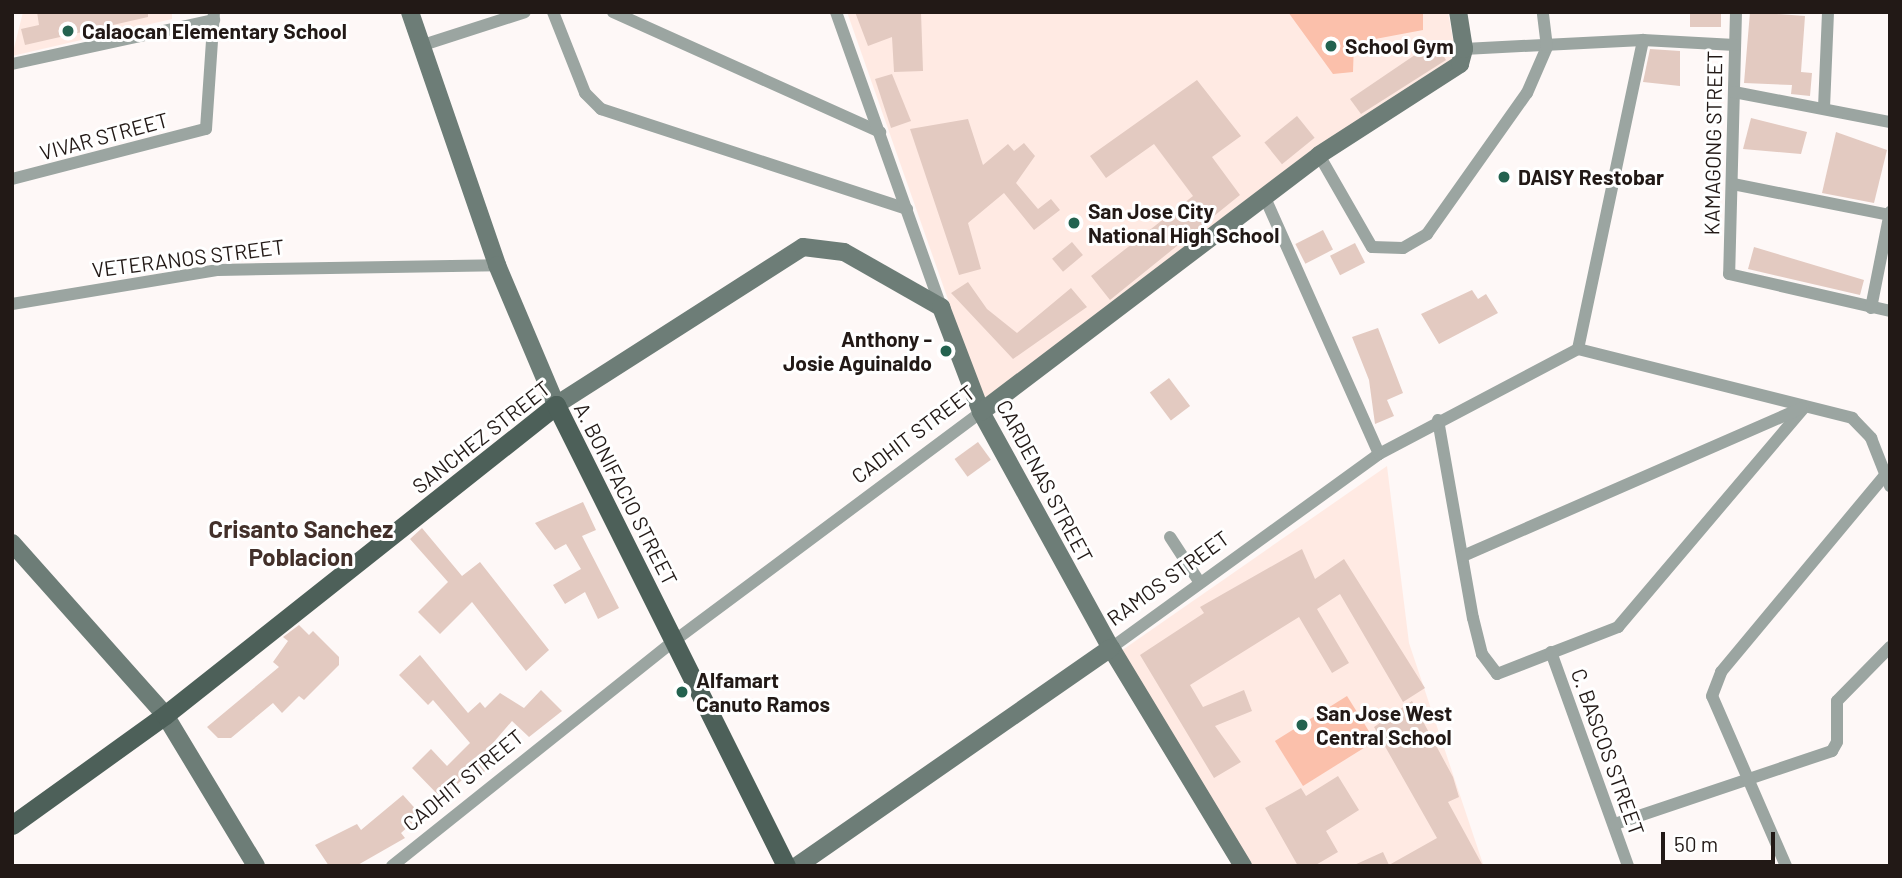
<!DOCTYPE html>
<html>
<head>
<meta charset="utf-8">
<style>
	body { margin:0 }
	#map { position:relative; width:1902px; height:878px; overflow:hidden; background:#fef8f7; font-family:Barlow,sans-serif }
	div>[style] { position:absolute }
	.built>* { inset:0; background:#ffeae3 }
	.green>* { inset:0; background:#fbc0ab; transform-origin:0 0 }
	.building>* { inset:0; background:#e3cac1; transform-origin:0 0 }
	.street>* { height:12px; margin:-6px; padding:0 6px; transform-origin:6px; border-radius:6px; background:#9ba5a1 }
	.secondary>* { height:18px; margin:-9px; padding:0 9px; transform-origin:9px; border-radius:9px; background:#6d7d77 }
	.primary>* { height:19px; margin:-9.5px; padding:0 9.5px; transform-origin:9.5px; border-radius:9.5px; background:#4d6059 }
	.dots>* { width:19px; height:19px; translate:-50% -50%; box-sizing:border-box; border:4px solid #fff; border-radius:50% }
	span { translate:-50% -50%; white-space:nowrap; text-align:center; line-height:1.15; -webkit-text-stroke:6px #fff; paint-order:stroke }
	.poi-label { font-size:21px; color:#221916; font-weight:700 }
	.left { translate:0 -50%; text-align:left }
	.right { translate:-100% -50%; text-align:right }
	.street-label { font-size:21px; color:#221916 }
	.quarter-label { font-size:24px; color:#43302a; font-weight:700 }
	.frame { position:absolute; inset:0; border:14px solid #221916; pointer-events:none }
	.scale { position:absolute; left:1661px; top:832px; width:114px; height:32px; box-sizing:border-box; border:4px solid #221916; border-top:0; padding-left:9px; font-size:21px; line-height:24px; white-space:nowrap; color:#221916; -webkit-text-stroke:5px #fff; paint-order:stroke }
</style>
</head>
<body>
<div id="map">
	<div class="built">
		<i style="clip-path:polygon(23px 12px,172px 12px,172px 19px,12px 56px)"></i>
		<i style="clip-path:polygon(847px 12px,1448px 12px,1456px 57px,984px 402px)"></i>
		<i style="clip-path:polygon(1387px 466px,1409px 643px,1483px 864px,1251px 866px,1121px 651px)"></i>
	</div>
	<div class="green">
		<i style="clip-path:polygon(1288px 12px,1423px 12px,1423px 30px,1354px 43px,1353px 72px,1333px 74px)"></i>
		<i style="left:1347px;top:696px;width:53px;height:85px;rotate:58deg"></i>
	</div>
	<div class="building">
		<i style="clip-path:polygon(37px 12px,148px 12px,148px 17px,25px 45px,21px 29px,39px 25px)"></i>
		<i style="clip-path:polygon(855px 12px,921px 12px,923px 71px,894px 72px,892px 37px,868px 46px)"></i>
		<i style="left:1690px;top:12px;width:31px;height:15px"></i>
		<i style="clip-path:polygon(1750px 12px,1805px 16px,1801px 72px,1812px 73px,1810px 96px,1791px 94px,1792px 85px,1744px 83px)"></i>
		<i style="clip-path:polygon(1434px 42px,1446px 60px,1361px 114px,1350px 99px)"></i>
		<i style="clip-path:polygon(1650px 49px,1680px 51px,1680px 86px,1643px 82px)"></i>
		<i style="clip-path:polygon(892px 74px,911px 121px,891px 128px,875px 79px)"></i>
		<i style="clip-path:polygon(1197px 80px,1241px 136px,1212px 157px,1240px 195px,1110px 300px,1091px 276px,1193px 196px,1154px 144px,1106px 178px,1090px 156px)"></i>
		<i style="left:1297px;top:116px;width:28px;height:42px;rotate:51deg"></i>
		<i style="clip-path:polygon(1751px 118px,1807px 132px,1801px 154px,1743px 149px)"></i>
		<i style="clip-path:polygon(968px 119px,983px 165px,1008px 144px,1014px 151px,1024px 143px,1035px 156px,1016px 183px,1038px 209px,1051px 199px,1060px 210px,1034px 230px,1004px 193px,968px 223px,981px 269px,959px 275px,910px 129px)"></i>
		<i style="clip-path:polygon(1836px 132px,1887px 150px,1874px 203px,1822px 193px)"></i>
		<i style="left:1323px;top:230px;width:22px;height:31px;rotate:63deg"></i>
		<i style="left:1072px;top:242px;width:17px;height:26px;rotate:50deg"></i>
		<i style="left:1355px;top:243px;width:22px;height:28px;rotate:63deg"></i>
		<i style="clip-path:polygon(1754px 247px,1864px 280px,1860px 295px,1748px 269px)"></i>
		<i style="clip-path:polygon(968px 282px,987px 309px,1017px 333px,1071px 288px,1087px 307px,1013px 359px,951px 293px)"></i>
		<i style="clip-path:polygon(1472px 290px,1478px 299px,1486px 294px,1498px 313px,1439px 344px,1421px 314px)"></i>
		<i style="clip-path:polygon(1378px 328px,1403px 393px,1387px 400px,1394px 416px,1375px 424px,1369px 380px,1352px 337px)"></i>
		<i style="left:1169px;top:378px;width:35px;height:24px;rotate:53deg"></i>
		<i style="left:978px;top:442px;width:22px;height:29px;rotate:54deg"></i>
		<i style="clip-path:polygon(583px 502px,596px 530px,582px 536px,619px 608px,598px 619px,585px 592px,565px 604px,553px 585px,581px 569px,566px 544px,555px 550px,535px 523px)"></i>
		<i style="clip-path:polygon(422px 528px,462px 576px,480px 562px,549px 650px,526px 671px,472px 602px,440px 634px,418px 612px,448px 582px,410px 539px)"></i>
		<i style="clip-path:polygon(1302px 549px,1315px 579px,1344px 559px,1425px 688px,1403px 702px,1340px 594px,1317px 609px,1349px 663px,1332px 673px,1299px 617px,1190px 685px,1203px 707px,1244px 690px,1252px 711px,1215px 726px,1241px 762px,1214px 778px,1140px 655px,1204px 613px,1200px 607px)"></i>
		<i style="clip-path:polygon(299px 625px,309px 635px,313px 631px,339px 657px,339px 665px,304px 700px,299px 696px,282px 713px,273px 703px,231px 738px,218px 738px,207px 727px,279px 667px,273px 662px,288px 641px,283px 637px)"></i>
		<i style="clip-path:polygon(420px 655px,468px 713px,480px 702px,485px 708px,500px 693px,524px 708px,541px 690px,562px 711px,529px 737px,512px 721px,480px 758px,489px 767px,473px 783px,466px 776px,442px 799px,412px 768px,431px 749px,447px 766px,470px 743px,433px 700px,428px 705px,399px 675px)"></i>
		<i style="clip-path:polygon(1412px 701px,1453px 777px,1459px 797px,1448px 802px,1483px 866px,1352px 866px,1383px 852px,1389px 865px,1437px 838px,1374px 727px)"></i>
		<i style="clip-path:polygon(1338px 776px,1359px 810px,1326px 831px,1338px 852px,1314px 866px,1298px 866px,1265px 808px,1301px 788px,1306px 796px)"></i>
		<i style="clip-path:polygon(403px 795px,421px 815px,401px 833px,405px 838px,356px 866px,329px 866px,315px 845px,357px 824px,361px 830px)"></i>
	</div>
	<div class="street">
		<i style="left:553px;top:12px;width:87px;rotate:68.4deg"></i>
		<i style="left:585px;top:93px;width:23px;rotate:45deg"></i>
		<i style="left:601px;top:109px;width:322px;rotate:18.1deg"></i>
		<i style="left:613px;top:12px;width:293px;rotate:24.2deg"></i>
		<i style="left:836px;top:12px;width:313px;rotate:70.4deg"></i>
		<i style="left:1736px;top:12px;width:262px;rotate:91.5deg"></i>
		<i style="left:1729px;top:274px;width:165px;rotate:12.9deg"></i>
		<i style="left:420px;top:46px;width:110px;rotate:-17.9deg"></i>
		<i style="left:1464px;top:49px;width:179px;rotate:-2.9deg"></i>
		<i style="left:1643px;top:40px;width:92px;rotate:3.1deg"></i>
		<i style="left:12px;top:64px;width:207px;rotate:-12.3deg"></i>
		<i style="left:1734px;top:92px;width:159px;rotate:10.9deg"></i>
		<i style="left:1824px;top:108px;width:96px;rotate:-87.6deg"></i>
		<i style="left:1319px;top:155px;width:106px;rotate:60.1deg"></i>
		<i style="left:1372px;top:247px;width:31px;rotate:2deg"></i>
		<i style="left:1403px;top:248px;width:28px;rotate:-30deg"></i>
		<i style="left:1427px;top:234px;width:173px;rotate:-54.7deg"></i>
		<i style="left:1527px;top:93px;width:50px;rotate:-66.5deg"></i>
		<i style="left:1547px;top:47px;width:35px;rotate:-97deg"></i>
		<i style="left:12px;top:179px;width:200px;rotate:-14.5deg"></i>
		<i style="left:206px;top:129px;width:117px;rotate:-86.1deg"></i>
		<i style="left:1733px;top:184px;width:159px;rotate:11.2deg"></i>
		<i style="left:1266px;top:200px;width:278px;rotate:66deg"></i>
		<i style="left:12px;top:304px;width:209px;rotate:-9.4deg"></i>
		<i style="left:218px;top:270px;width:279px;rotate:-1deg"></i>
		<i style="left:1871px;top:308px;width:98px;rotate:-78.8deg"></i>
		<i style="left:1578px;top:349px;width:283px;rotate:14.1deg"></i>
		<i style="left:1852px;top:418px;width:28px;rotate:46deg"></i>
		<i style="left:1871px;top:438px;width:52px;rotate:68.4deg"></i>
		<i style="left:1578px;top:349px;width:316px;rotate:-78.1deg"></i>
		<i style="left:1438px;top:420px;width:201px;rotate:80deg"></i>
		<i style="left:1473px;top:618px;width:37px;rotate:76deg"></i>
		<i style="left:1482px;top:654px;width:25px;rotate:53deg"></i>
		<i style="left:1497px;top:674px;width:130px;rotate:-21.2deg"></i>
		<i style="left:1618px;top:627px;width:287px;rotate:-49.7deg"></i>
		<i style="left:1170px;top:537px;width:55px;rotate:56.9deg"></i>
		<i style="left:1463px;top:556px;width:368px;rotate:-23.6deg"></i>
		<i style="left:1111px;top:648px;width:331px;rotate:-35.9deg"></i>
		<i style="left:1379px;top:454px;width:225px;rotate:-27.8deg"></i>
		<i style="left:1551px;top:652px;width:227px;rotate:70.2deg"></i>
		<i style="left:1615px;top:824px;width:229px;rotate:-18.6deg"></i>
		<i style="left:1832px;top:751px;width:10px;rotate:-61deg"></i>
		<i style="left:1837px;top:742px;width:41px;rotate:-90deg"></i>
		<i style="left:1837px;top:701px;width:76px;rotate:-45.5deg"></i>
		<i style="left:392px;top:866px;width:361px;rotate:-38.6deg"></i>
		<i style="left:674px;top:641px;width:383px;rotate:-36.7deg"></i>
		<i style="left:1786px;top:866px;width:185px;rotate:-113.5deg"></i>
		<i style="left:1712px;top:696px;width:26px;rotate:-69deg"></i>
		<i style="left:1721px;top:672px;width:256px;rotate:-50.2deg"></i>
	</div>
	<div class="secondary">
		<i style="left:410px;top:12px;width:268px;rotate:71deg"></i>
		<i style="left:497px;top:265px;width:152px;rotate:67.1deg"></i>
		<i style="left:556px;top:405px;width:293px;rotate:-32.6deg"></i>
		<i style="left:803px;top:247px;width:41px;rotate:7deg"></i>
		<i style="left:844px;top:252px;width:112px;rotate:29.6deg"></i>
		<i style="left:941px;top:307px;width:112px;rotate:69.1deg"></i>
		<i style="left:981px;top:412px;width:269px;rotate:61.2deg"></i>
		<i style="left:1111px;top:648px;width:255px;rotate:58.8deg"></i>
		<i style="left:981px;top:412px;width:425px;rotate:-37.2deg"></i>
		<i style="left:1319px;top:155px;width:168px;rotate:-32.8deg"></i>
		<i style="left:1460px;top:64px;width:16px;rotate:-75deg"></i>
		<i style="left:1464px;top:49px;width:37px;rotate:-99deg"></i>
		<i style="left:12px;top:543px;width:230px;rotate:48.3deg"></i>
		<i style="left:165px;top:715px;width:176px;rotate:58.9deg"></i>
		<i style="left:797px;top:866px;width:382px;rotate:-34.8deg"></i>
	</div>
	<div class="primary">
		<i style="left:12px;top:825px;width:188px;rotate:-35.7deg"></i>
		<i style="left:165px;top:715px;width:499px;rotate:-38.4deg"></i>
		<i style="left:556px;top:405px;width:515px;rotate:63.48deg"></i>
	</div>
	<div class="dots">
		<i style="left:68px;top:31px;background:#23624f"></i>
		<i style="left:1331px;top:46px;background:#23624f"></i>
		<i style="left:1504px;top:177px;background:#23624f"></i>
		<i style="left:1074px;top:223px;background:#23624f"></i>
		<i style="left:946px;top:351px;background:#23624f"></i>
		<i style="left:682px;top:692px;background:#23624f"></i>
		<i style="left:1302px;top:725px;background:#23624f"></i>
	</div>
	<div class="poi-label">
		<span class="left" style="left:82px;top:31px">Calaocan Elementary School</span>
		<span class="left" style="left:1345px;top:46px">School Gym</span>
		<span class="left" style="left:1518px;top:177px">DAISY Restobar</span>
		<span class="left" style="left:1088px;top:223px">San Jose City<br>National High School</span>
		<span class="right" style="left:932px;top:351px">Anthony -<br>Josie Aguinaldo</span>
		<span class="left" style="left:696px;top:692px">Alfamart<br>Canuto Ramos</span>
		<span class="left" style="left:1316px;top:725px">San Jose West<br>Central School</span>
	</div>
	<div class="street-label">
		<span style="left:104px;top:136px;rotate:-15deg">VIVAR STREET</span>
		<span style="left:1713px;top:143px;rotate:-89deg">KAMAGONG STREET</span>
		<span style="left:188px;top:258px;rotate:-7deg">VETERANOS STREET</span>
		<span style="left:913px;top:434px;rotate:-37deg">CADHIT STREET</span>
		<span style="left:481px;top:437px;rotate:-38deg">SANCHEZ STREET</span>
		<span style="left:1045px;top:481px;rotate:62deg">CARDENAS STREET</span>
		<span style="left:626px;top:494px;rotate:63deg">A. BONIFACIO STREET</span>
		<span style="left:1168px;top:578px;rotate:-36deg">RAMOS STREET</span>
		<span style="left:1608px;top:752px;rotate:70deg">C. BASCOS STREET</span>
		<span style="left:463px;top:780px;rotate:-39deg">CADHIT STREET</span>
	</div>
	<div class="quarter-label">
		<span style="left:301px;top:543px">Crisanto Sanchez<br>Poblacion</span>
	</div>
	<div class="frame"></div>
	<div class="scale">50 m</div>
</div>
</body>
</html>
